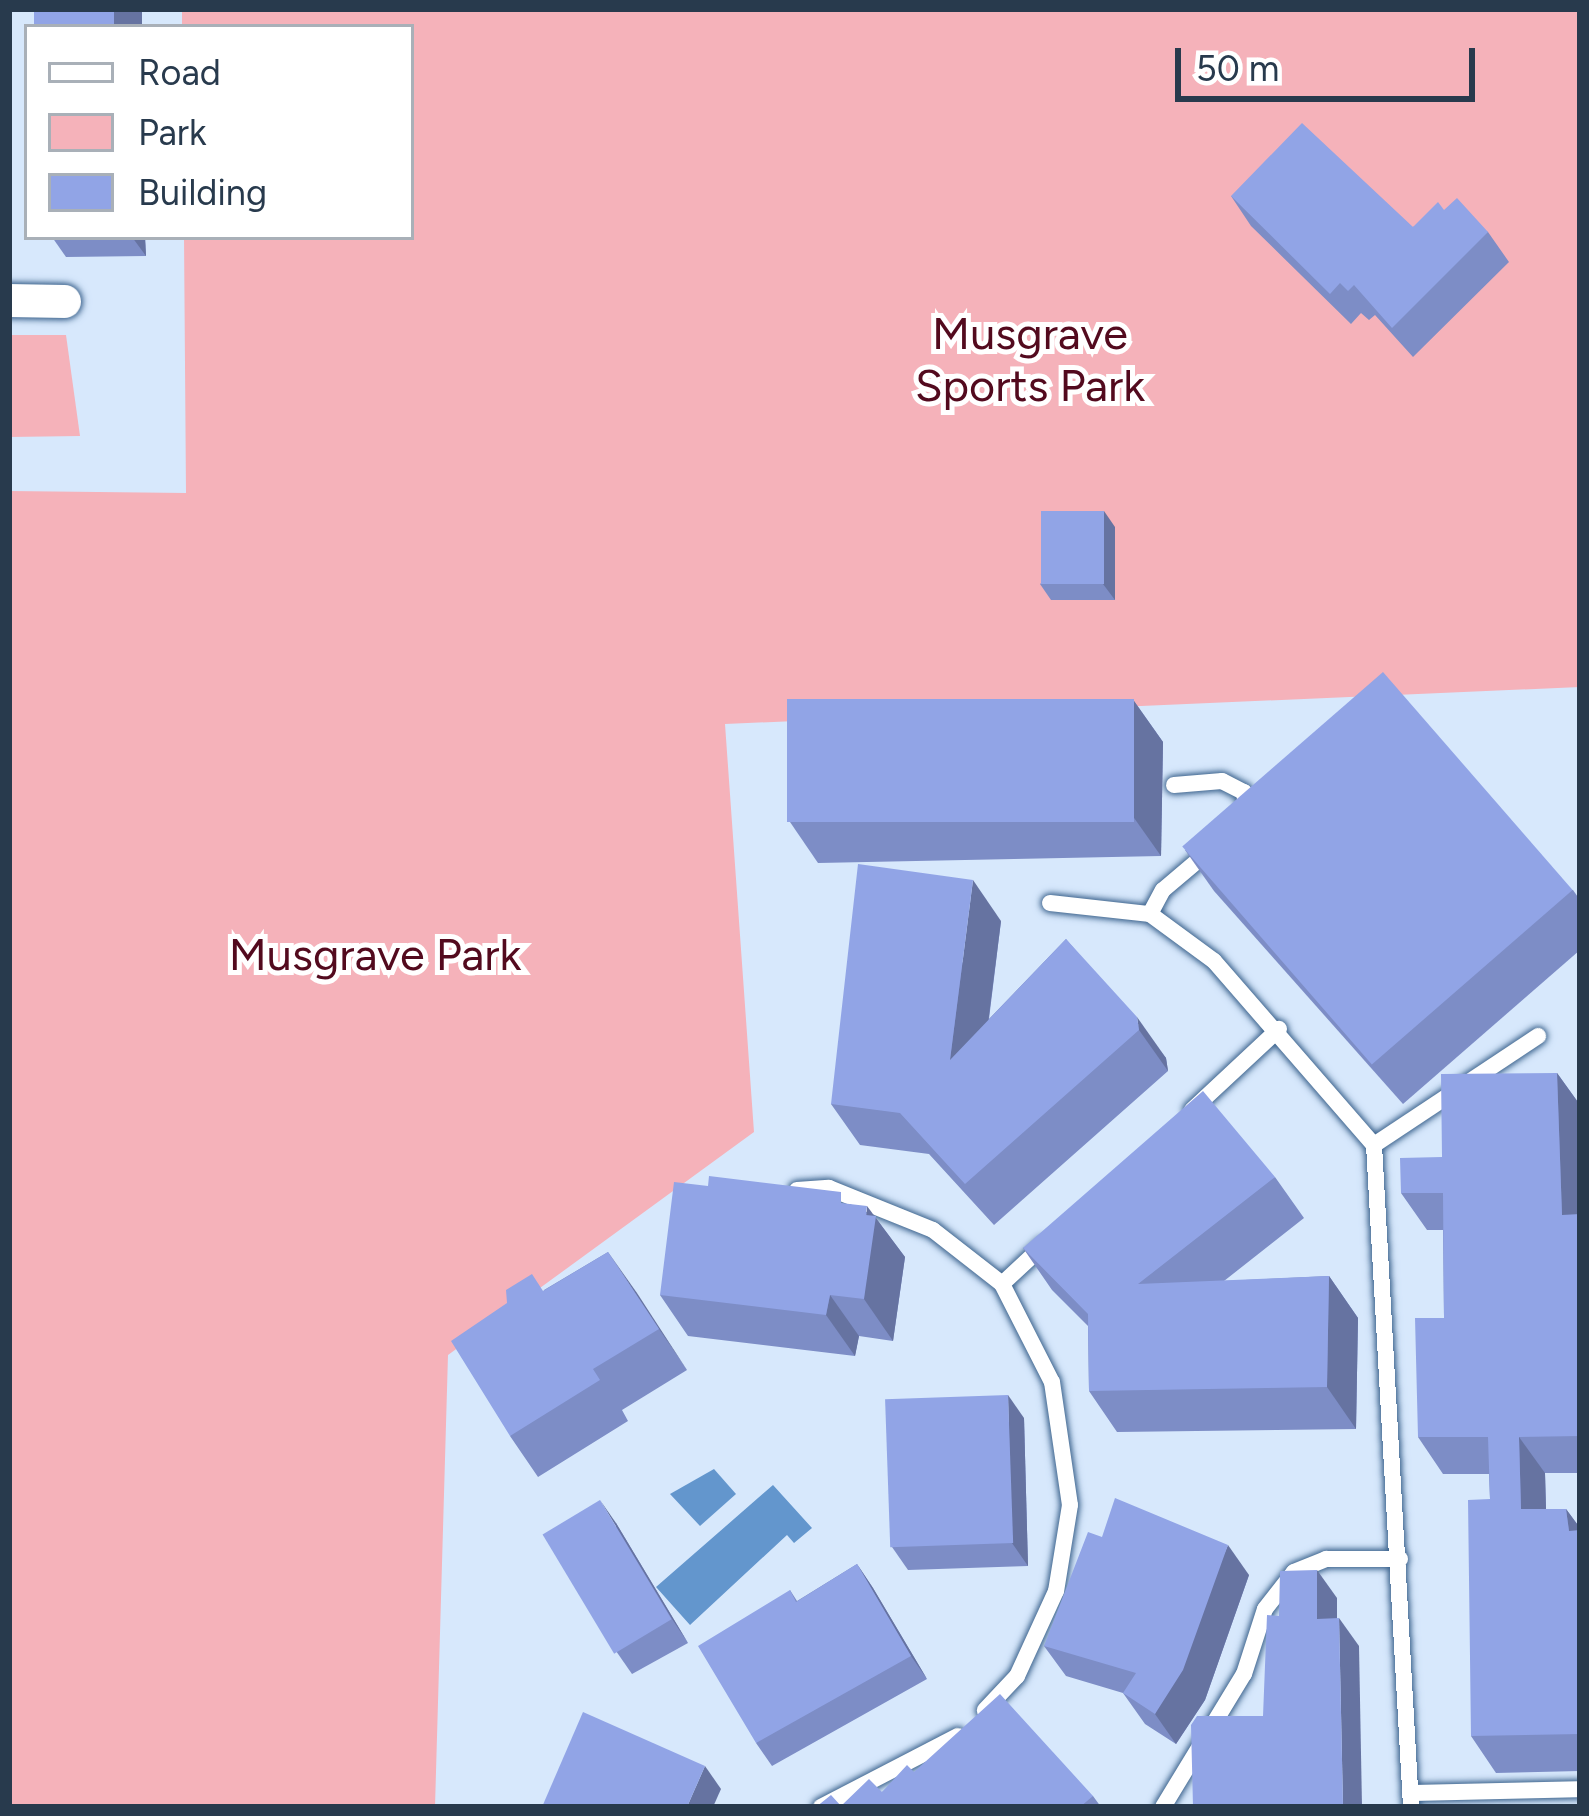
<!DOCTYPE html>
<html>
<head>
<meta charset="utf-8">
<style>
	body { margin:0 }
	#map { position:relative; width:1589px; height:1816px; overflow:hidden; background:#d7e8fc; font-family:Figtree,sans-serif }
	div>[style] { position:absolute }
	.green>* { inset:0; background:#f5b2ba }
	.water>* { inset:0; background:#6396cd }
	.roads { filter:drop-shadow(0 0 3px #3d648e) drop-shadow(0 0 3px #3d648e) }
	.lane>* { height:16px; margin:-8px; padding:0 8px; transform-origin:8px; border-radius:8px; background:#fff }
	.street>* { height:33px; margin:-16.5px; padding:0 16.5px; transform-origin:16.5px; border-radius:16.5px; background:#fff }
	.wall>* { inset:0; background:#7d8dc6 }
	.shaded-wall>* { inset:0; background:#6673a1; transform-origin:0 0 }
	.building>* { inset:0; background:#91a4e6; transform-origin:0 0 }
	span { translate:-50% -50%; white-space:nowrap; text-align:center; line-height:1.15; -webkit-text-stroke:10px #fff; paint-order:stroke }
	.park-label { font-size:45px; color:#530a1e }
	.frame { position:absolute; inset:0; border:12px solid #283a4d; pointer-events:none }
	.legend { position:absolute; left:24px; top:24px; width:390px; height:216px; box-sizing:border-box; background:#fff; border:3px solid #a9b0b8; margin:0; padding:15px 21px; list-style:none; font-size:36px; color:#283a4d }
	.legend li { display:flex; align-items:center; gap:24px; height:60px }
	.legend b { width:60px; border:3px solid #a9b0b8 }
	.scale { position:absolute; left:1175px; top:48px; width:300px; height:54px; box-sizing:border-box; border:6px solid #283a4d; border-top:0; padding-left:15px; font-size:36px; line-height:42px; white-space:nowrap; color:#283a4d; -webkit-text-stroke:9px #fff; paint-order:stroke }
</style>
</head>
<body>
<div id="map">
	<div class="green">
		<i style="clip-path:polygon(182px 9px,1580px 9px,1580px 687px,725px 724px,754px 1132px,448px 1355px,435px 1807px,9px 1807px,9px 491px,186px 493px,184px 237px,411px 237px,411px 27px,182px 27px)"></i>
		<i style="clip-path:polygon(9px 335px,66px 335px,80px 436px,9px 437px)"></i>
	</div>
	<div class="water">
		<i style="clip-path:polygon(714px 1469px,736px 1494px,700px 1526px,670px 1494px)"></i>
		<i style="clip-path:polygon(773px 1485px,812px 1528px,794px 1543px,787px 1535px,690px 1625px,656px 1587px)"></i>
	</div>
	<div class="roads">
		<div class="lane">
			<i style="left:1174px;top:785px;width:48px;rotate:-4.8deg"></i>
			<i style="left:1222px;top:781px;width:25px;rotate:27deg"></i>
			<i style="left:1244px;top:792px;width:21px;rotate:82deg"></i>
			<i style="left:1050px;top:903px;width:101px;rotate:6.3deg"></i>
			<i style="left:1150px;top:914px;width:79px;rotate:36.3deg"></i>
			<i style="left:1214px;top:961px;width:244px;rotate:49deg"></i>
			<i style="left:1374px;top:1145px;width:663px;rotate:86.8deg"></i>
			<i style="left:1150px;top:914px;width:27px;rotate:-62deg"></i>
			<i style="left:1163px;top:890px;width:59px;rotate:-40.2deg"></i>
			<i style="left:1192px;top:1110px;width:119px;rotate:-43deg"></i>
			<i style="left:1374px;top:1145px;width:197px;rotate:-33.6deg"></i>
			<i style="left:797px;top:1190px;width:32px;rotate:-4deg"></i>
			<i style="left:829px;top:1188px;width:112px;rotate:22deg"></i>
			<i style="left:933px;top:1230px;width:88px;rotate:38deg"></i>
			<i style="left:1002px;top:1284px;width:110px;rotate:63deg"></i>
			<i style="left:1052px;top:1382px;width:124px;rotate:81.7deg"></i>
			<i style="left:1070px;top:1505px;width:87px;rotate:99.2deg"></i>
			<i style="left:1056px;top:1591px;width:94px;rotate:114.6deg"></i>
			<i style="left:1017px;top:1676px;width:47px;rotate:133.3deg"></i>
			<i style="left:1002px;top:1284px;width:57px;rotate:-42.9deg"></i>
			<i style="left:1410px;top:1793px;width:170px;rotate:-1.3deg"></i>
			<i style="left:821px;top:1807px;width:154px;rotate:-27.4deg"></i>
			<i style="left:1163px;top:1807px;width:156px;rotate:-58.7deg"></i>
			<i style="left:1244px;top:1674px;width:68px;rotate:-72.1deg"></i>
			<i style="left:1265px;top:1609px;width:47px;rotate:-51.9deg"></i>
			<i style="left:1294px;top:1572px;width:35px;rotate:-22deg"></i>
			<i style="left:1326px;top:1559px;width:74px"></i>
		</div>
		<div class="street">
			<i style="left:9px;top:300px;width:55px;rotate:1deg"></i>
		</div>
	</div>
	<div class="wall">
		<i style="clip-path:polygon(1231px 196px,1413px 227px,1444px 210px,1488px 232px,1509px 262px,1413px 357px,1375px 315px,1369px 320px,1361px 313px,1351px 324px,1251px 226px)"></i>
		<i style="clip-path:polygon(52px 237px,145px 237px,146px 256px,66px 257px)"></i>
		<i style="clip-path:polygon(1115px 527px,1115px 600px,1051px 600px,1040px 584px)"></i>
		<i style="clip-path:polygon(1134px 701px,1163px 742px,1161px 856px,818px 863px,790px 822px)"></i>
		<i style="clip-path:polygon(1185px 850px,1573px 890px,1580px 900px,1580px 950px,1403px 1104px,1214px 891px)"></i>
		<i style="clip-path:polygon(1001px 921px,989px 1019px,1066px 939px,1166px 1058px,1168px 1071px,994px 1225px,929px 1154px,860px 1145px,831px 1104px)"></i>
		<i style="clip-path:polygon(1557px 1073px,1580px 1105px,1580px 1473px,1545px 1473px,1546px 1509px,1566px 1509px,1580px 1528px,1580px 1771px,1496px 1773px,1471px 1736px,1490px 1499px,1489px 1474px,1443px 1474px,1418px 1437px,1444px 1318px,1443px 1230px,1427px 1230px,1401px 1193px)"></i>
		<i style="clip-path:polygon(1275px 1177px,1304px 1218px,1224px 1281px,1329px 1276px,1358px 1318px,1356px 1429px,1117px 1432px,1089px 1391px,1088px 1326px,1052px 1290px,1023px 1248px)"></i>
		<i style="clip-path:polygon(850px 1204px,874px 1216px,905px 1257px,893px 1341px,859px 1336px,855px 1356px,688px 1336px,660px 1295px)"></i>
		<i style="clip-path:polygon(608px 1252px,687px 1370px,622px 1410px,628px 1421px,538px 1477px,510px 1436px,544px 1290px)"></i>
		<i style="clip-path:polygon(1024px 1418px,1028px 1566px,908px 1570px,892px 1547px)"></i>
		<i style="clip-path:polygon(616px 1523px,688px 1643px,632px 1674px,616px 1651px)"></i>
		<i style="clip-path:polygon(1102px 1537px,1249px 1575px,1205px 1700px,1176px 1744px,1145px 1724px,1123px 1693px,1066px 1676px,1044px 1646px)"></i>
		<i style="clip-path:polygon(857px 1564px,873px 1588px,927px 1679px,772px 1766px,756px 1743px,790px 1590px,797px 1601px)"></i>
		<i style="clip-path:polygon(914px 1772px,1093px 1796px,1101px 1807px,816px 1807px,841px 1806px,882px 1792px)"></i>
	</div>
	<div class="shaded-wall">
		<i style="left:114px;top:9px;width:28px;height:18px"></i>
		<i style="clip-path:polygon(132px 237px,145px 237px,146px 256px)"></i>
		<i style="clip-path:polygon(1104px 511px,1115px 527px,1115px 600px,1103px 584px)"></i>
		<i style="clip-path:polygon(1134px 701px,1163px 742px,1161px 856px,1132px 815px)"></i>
		<i style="clip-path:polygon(973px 880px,1001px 921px,978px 1102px,950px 1060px)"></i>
		<i style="clip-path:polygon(1137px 1017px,1166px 1058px,1168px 1071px,1139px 1030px)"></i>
		<i style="clip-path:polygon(1557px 1073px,1580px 1105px,1580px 1240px,1562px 1215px)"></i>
		<i style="clip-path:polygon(867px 1206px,905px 1257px,893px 1341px,864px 1299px)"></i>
		<i style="clip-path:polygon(608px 1252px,637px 1293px,687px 1370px,659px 1329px)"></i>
		<i style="clip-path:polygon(1329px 1276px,1358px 1318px,1356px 1429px,1327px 1387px)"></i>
		<i style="clip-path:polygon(830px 1295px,859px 1336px,855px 1356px,826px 1315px)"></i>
		<i style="clip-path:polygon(1008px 1395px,1024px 1418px,1028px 1566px,1012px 1543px)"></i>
		<i style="clip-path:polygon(1519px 1437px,1545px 1473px,1547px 1545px,1521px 1509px)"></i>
		<i style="clip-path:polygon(600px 1500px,616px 1523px,688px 1643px,672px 1619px)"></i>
		<i style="clip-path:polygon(1566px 1509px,1580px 1528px,1580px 1547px,1569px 1531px)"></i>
		<i style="clip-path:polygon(1228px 1545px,1249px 1575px,1205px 1700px,1176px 1744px,1155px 1714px)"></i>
		<i style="clip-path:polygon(857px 1564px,873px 1588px,927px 1679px,911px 1656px)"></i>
		<i style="clip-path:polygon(1317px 1570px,1337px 1598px,1337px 1647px,1317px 1619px)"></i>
		<i style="clip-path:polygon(1339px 1618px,1359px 1646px,1362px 1807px,1343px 1807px)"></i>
		<i style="clip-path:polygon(705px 1766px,721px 1789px,713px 1807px,687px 1807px)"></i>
	</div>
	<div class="building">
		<i style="left:34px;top:9px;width:80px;height:18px"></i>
		<i style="clip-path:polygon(1302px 123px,1413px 227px,1438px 202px,1444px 210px,1457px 198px,1488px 232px,1392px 328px,1354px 285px,1348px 291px,1340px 283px,1330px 294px,1231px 196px)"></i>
		<i style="left:1041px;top:511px;width:63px;height:73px"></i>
		<i style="left:1383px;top:672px;width:289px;height:266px;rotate:49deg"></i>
		<i style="left:787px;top:699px;width:347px;height:123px"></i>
		<i style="clip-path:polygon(858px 864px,973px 880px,950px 1060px,1066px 939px,1137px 1017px,1139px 1030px,965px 1184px,900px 1113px,831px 1104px)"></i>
		<i style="clip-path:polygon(1557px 1073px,1562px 1215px,1580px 1214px,1580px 1436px,1519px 1437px,1521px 1509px,1566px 1509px,1569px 1531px,1580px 1530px,1580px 1734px,1471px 1736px,1468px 1500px,1490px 1499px,1488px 1437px,1418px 1437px,1415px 1318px,1444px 1318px,1443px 1193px,1401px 1193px,1400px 1158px,1442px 1157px,1441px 1074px)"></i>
		<i style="clip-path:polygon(1203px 1091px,1275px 1177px,1138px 1284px,1329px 1276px,1327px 1387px,1089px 1391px,1088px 1314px,1023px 1248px)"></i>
		<i style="clip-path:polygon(709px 1176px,841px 1192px,841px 1203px,867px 1206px,866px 1215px,876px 1216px,864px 1299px,830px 1295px,826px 1315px,660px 1295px,674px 1182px,708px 1186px)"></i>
		<i style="clip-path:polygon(608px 1252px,659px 1329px,593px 1369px,600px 1380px,510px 1436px,451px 1341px,507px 1303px,506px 1290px,532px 1274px,543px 1291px)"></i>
		<i style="left:1008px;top:1395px;width:148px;height:123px;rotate:88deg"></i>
		<i style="clip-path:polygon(1115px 1498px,1228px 1545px,1183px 1670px,1155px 1714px,1123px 1693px,1136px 1673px,1044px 1646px,1088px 1532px,1102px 1537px)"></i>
		<i style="left:600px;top:1500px;width:139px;height:67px;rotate:59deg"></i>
		<i style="clip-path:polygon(857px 1564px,911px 1656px,756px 1743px,698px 1646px,790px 1590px,796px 1602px)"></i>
		<i style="clip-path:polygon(1317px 1570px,1317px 1619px,1339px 1618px,1343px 1807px,1193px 1807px,1191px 1725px,1197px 1716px,1263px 1716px,1267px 1615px,1279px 1616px,1280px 1571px)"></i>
		<i style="clip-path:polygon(1000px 1694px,1093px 1796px,1080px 1807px,816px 1807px,831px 1795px,841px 1806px,869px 1779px,882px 1792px,907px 1765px,914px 1772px)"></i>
		<i style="clip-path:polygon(583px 1712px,705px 1766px,687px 1807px,542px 1807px)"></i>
	</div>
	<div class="park-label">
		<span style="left:1030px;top:360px">Musgrave<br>Sports Park</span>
		<span style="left:375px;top:955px">Musgrave Park</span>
	</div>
	<div class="frame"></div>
	<ul class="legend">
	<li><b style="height:15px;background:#fff"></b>Road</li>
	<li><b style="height:33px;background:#f5b2ba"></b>Park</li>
	<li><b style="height:33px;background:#91a4e6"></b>Building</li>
	</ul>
	<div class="scale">50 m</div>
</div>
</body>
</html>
